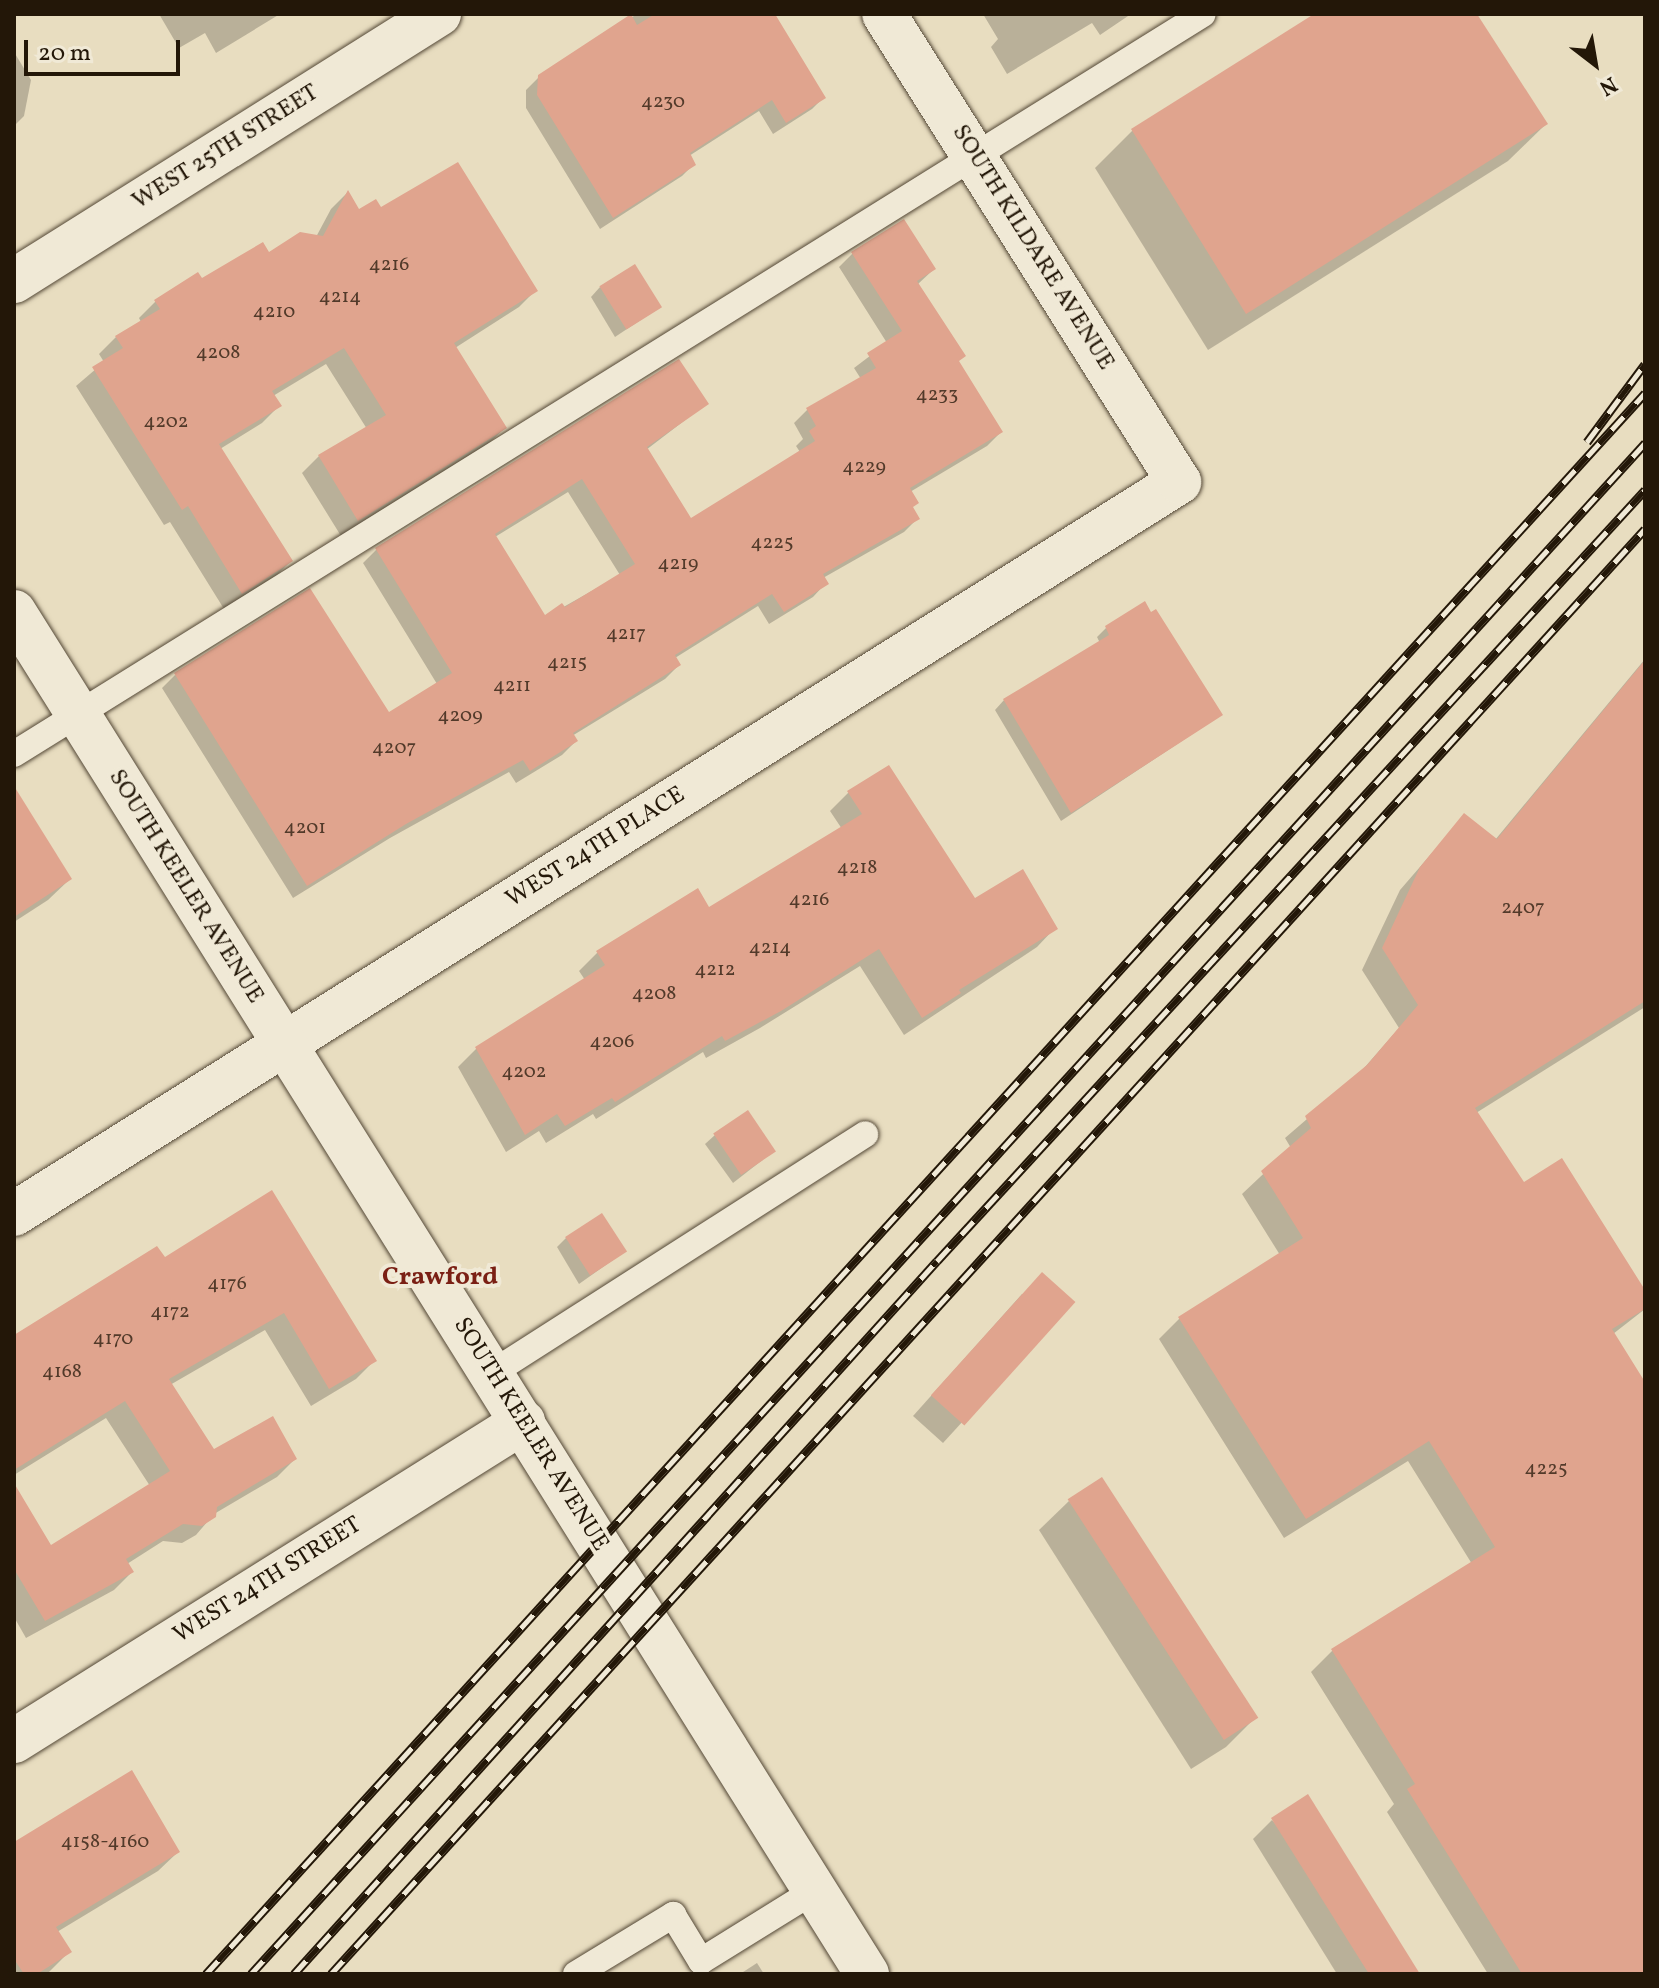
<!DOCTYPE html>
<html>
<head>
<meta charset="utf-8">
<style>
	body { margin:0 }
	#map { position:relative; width:1659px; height:1988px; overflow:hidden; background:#e8ddc0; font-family:Vollkorn,serif }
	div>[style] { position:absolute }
	.shadow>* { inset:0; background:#0003 }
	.building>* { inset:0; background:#e0a48e; transform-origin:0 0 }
	.roads { filter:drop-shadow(0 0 2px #544836) drop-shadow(0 0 2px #544836) }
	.lane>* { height:26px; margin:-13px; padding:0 13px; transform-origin:13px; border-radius:13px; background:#f0e9d6 }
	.street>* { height:44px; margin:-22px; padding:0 22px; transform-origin:22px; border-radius:22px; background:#f0e9d6 }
	.secondary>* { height:44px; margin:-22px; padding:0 22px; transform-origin:22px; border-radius:22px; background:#f0e9d6 }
	.rail>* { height:9px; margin-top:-4.5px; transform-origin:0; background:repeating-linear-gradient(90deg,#f0e9d6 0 18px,#231708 0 36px); box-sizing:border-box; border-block:2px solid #231708 }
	span { translate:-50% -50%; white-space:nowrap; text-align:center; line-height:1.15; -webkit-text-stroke:8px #f0e9d6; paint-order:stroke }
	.number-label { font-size:20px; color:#523a2a }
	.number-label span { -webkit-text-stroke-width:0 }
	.street-label { font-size:24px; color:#231708 }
	.neighbourhood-label { font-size:26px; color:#7a1f14; font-weight:700 }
	.frame { position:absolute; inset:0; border:16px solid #231708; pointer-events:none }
	.north { position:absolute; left:1555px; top:24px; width:80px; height:80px; -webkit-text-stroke:6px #f0e9d6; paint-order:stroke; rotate:149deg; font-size:22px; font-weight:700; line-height:32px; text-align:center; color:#231708 }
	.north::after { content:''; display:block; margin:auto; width:28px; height:36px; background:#231708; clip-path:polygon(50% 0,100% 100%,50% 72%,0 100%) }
	.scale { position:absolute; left:24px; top:40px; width:156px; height:36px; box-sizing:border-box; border:4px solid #231708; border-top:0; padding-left:10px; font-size:24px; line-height:28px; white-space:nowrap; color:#231708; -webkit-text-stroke:6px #f0e9d6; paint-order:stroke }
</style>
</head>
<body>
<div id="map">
	<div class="shadow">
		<i style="clip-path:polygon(159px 14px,280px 14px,216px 53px,205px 33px,179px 48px)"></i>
		<i style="clip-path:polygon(637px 14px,772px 14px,824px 97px,812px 109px,773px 134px,759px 111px,689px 156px,694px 164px,682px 176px,600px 229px,526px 108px,526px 90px,539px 77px)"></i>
		<i style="clip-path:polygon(983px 14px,1131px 14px,1100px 35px,1092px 23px,1007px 74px,991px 47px,998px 39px)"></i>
		<i style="clip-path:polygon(1318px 14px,1475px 14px,1546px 124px,1508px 161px,1208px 350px,1095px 168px,1133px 130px)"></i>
		<i style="clip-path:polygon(14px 52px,31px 80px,24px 116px,14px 126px)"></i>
		<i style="clip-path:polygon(347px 193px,358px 212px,381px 209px,536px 290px,519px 307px,455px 348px,505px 428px,487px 445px,341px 536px,302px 473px,319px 456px,367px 429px,326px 364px,273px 396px,279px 406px,262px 423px,220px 449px,291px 561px,274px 578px,224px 609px,170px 522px,164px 525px,76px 386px,104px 362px,99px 354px,116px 337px,141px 322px,139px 318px,156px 301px,316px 237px,331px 209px)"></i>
		<i style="clip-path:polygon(evenodd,853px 253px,934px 269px,917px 285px,957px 362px,1001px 432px,987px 446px,910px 492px,911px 508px,917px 519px,904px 532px,823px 578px,826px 583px,813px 597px,769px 624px,758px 606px,675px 658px,679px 665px,665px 679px,572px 736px,576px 741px,562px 755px,516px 783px,509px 772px,390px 838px,293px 898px,162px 688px,175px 675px,388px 715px,437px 684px,363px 563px,376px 550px,706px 404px,646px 450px,691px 520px,800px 452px,796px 446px,803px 439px,794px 423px,808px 409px,861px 379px,854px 368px,887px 343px,839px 267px,853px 253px,568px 492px,620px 575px,544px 618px,495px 537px,568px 492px)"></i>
		<i style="clip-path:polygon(600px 287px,660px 307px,615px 337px,591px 297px)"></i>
		<i style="clip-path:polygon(1106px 628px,1221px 715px,1061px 821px,995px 710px,1004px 700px,1100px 643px,1097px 637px)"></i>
		<i style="clip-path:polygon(1645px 659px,1645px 1007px,1476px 1113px,1523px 1184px,1645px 1294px,1645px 1309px,1613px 1334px,1645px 1385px,1645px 1974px,1488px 1974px,1387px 1812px,1394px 1804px,1311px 1672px,1332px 1651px,1472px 1564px,1408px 1461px,1284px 1538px,1159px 1339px,1180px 1318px,1280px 1255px,1242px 1194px,1291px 1148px,1285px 1138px,1358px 1075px,1399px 1028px,1362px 970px,1400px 890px,1464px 816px,1495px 840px)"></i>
		<i style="clip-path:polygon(888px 768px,974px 901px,1055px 928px,1037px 947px,904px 1035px,860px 966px,760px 1028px,706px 1058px,703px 1052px,596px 1119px,593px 1114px,546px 1143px,539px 1131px,506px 1152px,458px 1067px,476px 1049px,585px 980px,579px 971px,597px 953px,697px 891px,709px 910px,842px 829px,830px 811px,848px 793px)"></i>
		<i style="clip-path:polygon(14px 793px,70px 879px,48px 900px,14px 922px)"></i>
		<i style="clip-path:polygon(715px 1135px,774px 1151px,733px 1183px,705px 1144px)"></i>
		<i style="clip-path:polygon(272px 1193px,374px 1361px,356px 1379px,311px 1406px,265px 1330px,170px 1385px,213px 1451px,295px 1459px,277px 1477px,214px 1514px,196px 1535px,182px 1543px,163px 1541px,127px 1564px,132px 1572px,114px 1590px,26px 1638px,14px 1617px,14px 1486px,50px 1548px,150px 1486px,106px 1418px,14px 1475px,14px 1338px,164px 1260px)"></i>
		<i style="clip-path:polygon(566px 1238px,624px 1252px,579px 1284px,557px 1247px)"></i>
		<i style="clip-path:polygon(1022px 1294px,1072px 1302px,943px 1443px,913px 1416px)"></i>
		<i style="clip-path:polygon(1069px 1501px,1255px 1718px,1226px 1747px,1191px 1769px,1039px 1530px)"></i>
		<i style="clip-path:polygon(1272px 1820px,1410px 1974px,1337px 1974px,1253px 1839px)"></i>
		<i style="clip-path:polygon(14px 1851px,178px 1852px,158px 1871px,57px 1932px,69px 1952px,49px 1972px,14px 1974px)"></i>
		<i style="clip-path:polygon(757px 1963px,764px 1974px,740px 1974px)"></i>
	</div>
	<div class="building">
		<i style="clip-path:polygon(631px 14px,637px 25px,655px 14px,775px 14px,826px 98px,786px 123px,772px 100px,690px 153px,696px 165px,613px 218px,537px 95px,538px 75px)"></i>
		<i style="clip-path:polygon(1314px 14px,1477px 14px,1548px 124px,1246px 314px,1131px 129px)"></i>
		<i style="clip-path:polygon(458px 162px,538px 291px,454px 343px,507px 428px,358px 521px,318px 455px,386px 415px,344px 348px,272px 391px,282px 406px,219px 444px,293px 561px,242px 594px,188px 506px,182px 510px,92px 367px,123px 348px,115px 336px,160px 309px,154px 300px,198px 272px,202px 278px,263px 242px,269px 252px,300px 232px,323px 236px,348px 190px,359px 209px,376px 199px,381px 207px)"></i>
		<i style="clip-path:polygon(evenodd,904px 219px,936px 269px,917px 281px,966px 356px,959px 361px,1003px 432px,910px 488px,919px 503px,913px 507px,920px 519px,823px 574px,829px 584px,784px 612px,772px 594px,675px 655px,681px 665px,573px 733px,578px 741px,530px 771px,523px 760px,406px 824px,307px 886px,174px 673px,310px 588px,389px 712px,452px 673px,375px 548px,679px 359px,709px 404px,647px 447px,691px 518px,815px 441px,809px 431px,816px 426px,806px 408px,876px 368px,867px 353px,902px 331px,851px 252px,904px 219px,582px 479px,635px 564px,565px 607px,562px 603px,545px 615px,495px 534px,582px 479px)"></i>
		<i style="left:635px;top:264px;width:51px;height:42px;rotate:58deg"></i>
		<i style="clip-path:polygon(1145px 601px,1151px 612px,1156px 609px,1223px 715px,1071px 813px,1003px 699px,1109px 635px,1105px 626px)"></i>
		<i style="clip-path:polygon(1645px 660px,1645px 1001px,1475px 1108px,1524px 1182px,1562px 1158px,1645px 1290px,1645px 1309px,1612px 1329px,1645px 1382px,1645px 1974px,1522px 1974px,1407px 1789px,1415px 1784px,1331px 1649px,1495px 1547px,1429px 1441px,1306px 1519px,1178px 1317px,1303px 1238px,1261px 1171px,1311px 1128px,1305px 1116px,1367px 1065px,1418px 1005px,1382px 948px,1420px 867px,1464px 813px,1497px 839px)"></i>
		<i style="clip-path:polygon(889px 765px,975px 898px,1023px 869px,1058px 929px,959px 990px,961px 993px,922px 1018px,879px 949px,781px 1011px,725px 1041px,722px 1036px,615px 1102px,612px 1098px,565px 1126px,557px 1114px,525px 1135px,475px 1047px,605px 965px,596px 951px,698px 888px,709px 907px,862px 814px,847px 791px)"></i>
		<i style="clip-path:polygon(14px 786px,72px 879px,14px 917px)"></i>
		<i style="left:748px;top:1110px;width:50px;height:42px;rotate:56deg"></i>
		<i style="clip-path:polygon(272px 1190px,377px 1361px,329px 1389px,284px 1313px,169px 1379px,214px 1449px,273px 1416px,297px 1459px,217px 1507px,216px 1517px,202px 1526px,183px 1524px,126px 1559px,134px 1572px,45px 1621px,14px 1569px,14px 1483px,51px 1545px,170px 1471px,125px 1401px,14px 1470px,14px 1335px,157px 1246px,165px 1257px)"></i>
		<i style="left:602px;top:1213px;width:46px;height:44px;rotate:57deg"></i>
		<i style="left:1042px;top:1272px;width:45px;height:166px;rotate:42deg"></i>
		<i style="left:1102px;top:1477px;width:287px;height:41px;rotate:57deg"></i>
		<i style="clip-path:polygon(132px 1770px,180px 1852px,56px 1927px,72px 1952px,37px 1974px,24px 1974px,14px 1959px,14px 1842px)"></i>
		<i style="clip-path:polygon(1308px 1794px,1420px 1974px,1369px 1974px,1271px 1818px)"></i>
	</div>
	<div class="roads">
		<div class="lane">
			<i style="left:14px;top:754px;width:1400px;rotate:-31.9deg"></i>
			<i style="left:492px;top:1373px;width:443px;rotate:-32.6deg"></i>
			<i style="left:576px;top:1974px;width:114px;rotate:-31.3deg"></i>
			<i style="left:673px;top:1915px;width:54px;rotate:58.7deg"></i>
			<i style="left:701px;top:1961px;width:133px;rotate:-31.8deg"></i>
		</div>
		<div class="street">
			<i style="left:14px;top:281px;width:502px;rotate:-32.14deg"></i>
			<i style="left:14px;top:1214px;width:1376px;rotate:-32.14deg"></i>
			<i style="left:1179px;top:482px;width:553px;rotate:-122.22deg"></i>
			<i style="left:14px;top:1741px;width:601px;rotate:-32.08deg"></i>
		</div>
		<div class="secondary">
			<i style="left:14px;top:612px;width:1607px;rotate:57.94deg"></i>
		</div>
	</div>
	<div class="rail">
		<i style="left:1587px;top:442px;width:97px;rotate:-53.4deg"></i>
		<i style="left:206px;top:1974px;width:2138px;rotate:-47.69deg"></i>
		<i style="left:251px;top:1974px;width:2071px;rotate:-47.68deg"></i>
		<i style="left:294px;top:1974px;width:960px;rotate:-47.96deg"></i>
		<i style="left:937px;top:1261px;width:1047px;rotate:-47.44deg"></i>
		<i style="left:331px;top:1974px;width:1953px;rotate:-47.72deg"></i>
	</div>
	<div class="number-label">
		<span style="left:663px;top:102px">4230</span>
		<span style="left:389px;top:265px">4216</span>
		<span style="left:340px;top:297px">4214</span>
		<span style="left:274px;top:312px">4210</span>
		<span style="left:218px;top:353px">4208</span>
		<span style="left:937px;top:395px">4233</span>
		<span style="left:166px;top:422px">4202</span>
		<span style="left:864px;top:467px">4229</span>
		<span style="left:772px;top:543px">4225</span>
		<span style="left:678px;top:564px">4219</span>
		<span style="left:626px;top:634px">4217</span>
		<span style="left:567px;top:663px">4215</span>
		<span style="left:512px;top:686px">4211</span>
		<span style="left:460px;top:716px">4209</span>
		<span style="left:394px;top:748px">4207</span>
		<span style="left:305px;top:828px">4201</span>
		<span style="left:857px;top:868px">4218</span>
		<span style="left:809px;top:900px">4216</span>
		<span style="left:1523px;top:908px">2407</span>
		<span style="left:770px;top:948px">4214</span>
		<span style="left:715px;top:970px">4212</span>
		<span style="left:654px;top:994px">4208</span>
		<span style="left:612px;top:1042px">4206</span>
		<span style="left:524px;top:1072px">4202</span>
		<span style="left:227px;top:1284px">4176</span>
		<span style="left:170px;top:1312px">4172</span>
		<span style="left:113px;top:1339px">4170</span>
		<span style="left:62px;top:1372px">4168</span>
		<span style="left:1546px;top:1469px">4225</span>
		<span style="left:105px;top:1842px">4158-4160</span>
	</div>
	<div class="street-label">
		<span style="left:226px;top:148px;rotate:-32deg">WEST 25TH STREET</span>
		<span style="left:1032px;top:248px;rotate:58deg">SOUTH KILDARE AVENUE</span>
		<span style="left:596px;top:848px;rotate:-32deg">WEST 24TH PLACE</span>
		<span style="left:185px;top:887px;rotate:58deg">SOUTH KEELER AVENUE</span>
		<span style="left:530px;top:1435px;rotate:58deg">SOUTH KEELER AVENUE</span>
		<span style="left:268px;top:1581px;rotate:-32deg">WEST 24TH STREET</span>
	</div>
	<div class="neighbourhood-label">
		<span style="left:440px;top:1278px">Crawford</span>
	</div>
	<div class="frame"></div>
	<div class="north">N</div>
	<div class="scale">20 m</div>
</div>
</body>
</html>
